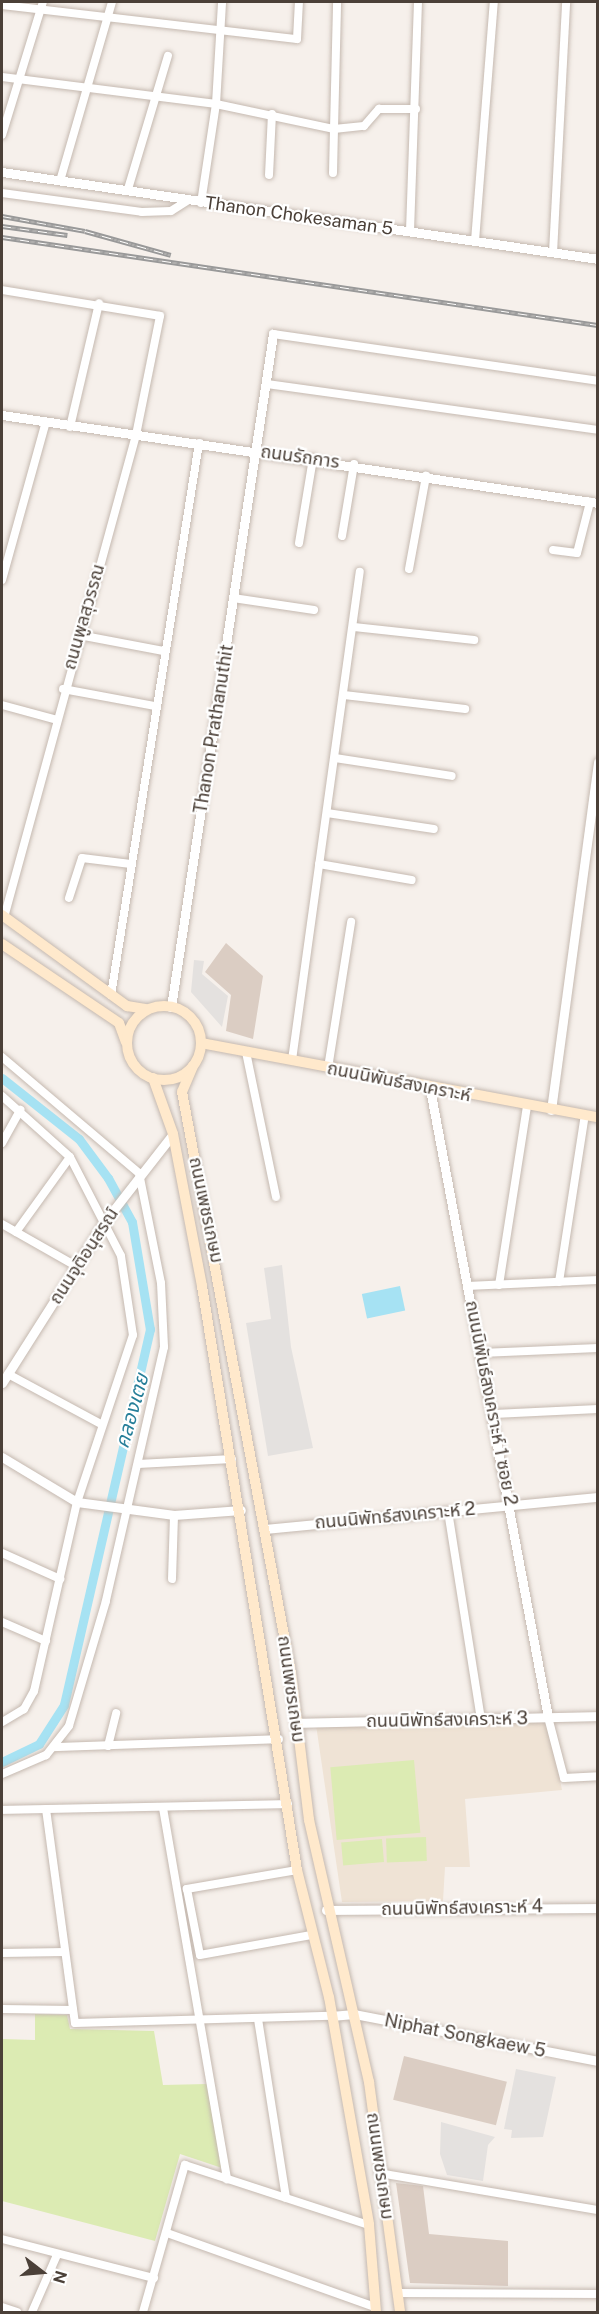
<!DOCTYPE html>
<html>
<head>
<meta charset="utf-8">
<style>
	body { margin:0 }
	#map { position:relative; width:599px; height:2314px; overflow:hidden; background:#f6f0eb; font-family:"Public Sans","Noto Sans Thai",sans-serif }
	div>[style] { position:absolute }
	.education>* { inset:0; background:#efe3d5 }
	.green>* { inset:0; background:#dcebb3; transform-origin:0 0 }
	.parking>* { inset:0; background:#e4e1df }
	.water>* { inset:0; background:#a6e2f3; transform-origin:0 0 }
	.canal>* { height:9px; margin:-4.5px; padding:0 4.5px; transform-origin:4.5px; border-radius:4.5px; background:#a6e2f3 }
	.building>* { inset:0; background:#dbcdc3; transform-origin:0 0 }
	.roads { filter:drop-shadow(0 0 2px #c5b9b0) drop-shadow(0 0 2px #c5b9b0) }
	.minor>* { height:8px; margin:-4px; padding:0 4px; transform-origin:4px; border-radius:4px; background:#fff }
	.tertiary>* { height:9px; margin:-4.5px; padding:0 4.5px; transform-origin:4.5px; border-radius:4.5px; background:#fff }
	.secondary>* { height:10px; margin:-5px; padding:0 5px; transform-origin:5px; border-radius:5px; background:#ffe9cc }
	.secondary>.ring { margin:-5px; padding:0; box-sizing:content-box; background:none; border:10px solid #ffe9cc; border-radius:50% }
	.rail>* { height:5px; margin-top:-2.5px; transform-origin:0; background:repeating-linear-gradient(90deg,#fff 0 9px,#999 0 18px); box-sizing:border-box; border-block:2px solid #999 }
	span { translate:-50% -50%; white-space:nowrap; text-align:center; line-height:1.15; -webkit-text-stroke:4.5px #fff; paint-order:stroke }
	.street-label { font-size:18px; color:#4b4038 }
	.water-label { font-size:20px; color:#277f99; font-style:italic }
	.frame { position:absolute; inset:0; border:3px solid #4b4038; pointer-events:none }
	.north { position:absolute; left:12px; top:2242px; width:60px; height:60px; -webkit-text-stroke:4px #fff; paint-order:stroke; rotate:106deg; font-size:16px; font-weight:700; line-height:24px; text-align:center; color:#4b4038 }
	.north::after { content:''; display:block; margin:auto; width:21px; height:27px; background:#4b4038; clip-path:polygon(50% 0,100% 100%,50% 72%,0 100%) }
</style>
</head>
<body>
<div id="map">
	<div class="education">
		<i style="clip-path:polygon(547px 1716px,562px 1790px,465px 1799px,470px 1867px,445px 1867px,443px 1901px,342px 1902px,316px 1725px)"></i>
	</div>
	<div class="green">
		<i style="left:414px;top:1760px;width:73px;height:84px;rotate:85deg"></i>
		<i style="left:426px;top:1837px;width:24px;height:40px;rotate:88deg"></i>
		<i style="left:382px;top:1839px;width:23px;height:41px;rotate:85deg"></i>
		<i style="clip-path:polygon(35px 2014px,67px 2015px,70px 2029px,154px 2031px,163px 2085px,207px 2084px,222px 2168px,180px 2154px,155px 2241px,2px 2201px,2px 2039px,35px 2040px)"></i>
	</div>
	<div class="parking">
		<i style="clip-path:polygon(194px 960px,204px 961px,202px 974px,228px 996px,222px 1027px,191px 992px)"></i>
		<i style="clip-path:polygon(282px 1265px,291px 1347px,313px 1448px,268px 1456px,246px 1323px,271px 1319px,264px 1268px)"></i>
		<i style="clip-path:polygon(516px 2069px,556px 2077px,543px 2137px,511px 2138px,512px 2130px,504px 2129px)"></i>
		<i style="clip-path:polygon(441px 2122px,495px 2137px,488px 2145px,483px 2181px,447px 2175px,440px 2154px)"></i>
	</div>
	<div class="water">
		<i style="left:400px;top:1286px;width:25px;height:39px;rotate:78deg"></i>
	</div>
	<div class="canal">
		<i style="left:2px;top:1078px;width:98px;rotate:38.4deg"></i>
		<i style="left:79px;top:1139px;width:49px;rotate:53.4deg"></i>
		<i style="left:108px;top:1178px;width:50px;rotate:61.4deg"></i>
		<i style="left:132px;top:1222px;width:109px;rotate:80.5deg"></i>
		<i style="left:150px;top:1329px;width:386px;rotate:102.9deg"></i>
		<i style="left:64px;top:1705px;width:46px;rotate:122.7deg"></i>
		<i style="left:39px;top:1744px;width:41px;rotate:154.1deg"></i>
	</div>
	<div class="building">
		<i style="clip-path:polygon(226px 943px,263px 976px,253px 1039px,226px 1031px,231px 995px,205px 972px)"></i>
		<i style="left:404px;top:2056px;width:106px;height:45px;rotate:14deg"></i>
		<i style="clip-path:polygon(396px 2183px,423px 2186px,429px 2234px,508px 2241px,508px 2286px,410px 2283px)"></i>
	</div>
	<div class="roads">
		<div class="minor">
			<i style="left:2px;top:5px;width:297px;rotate:6.6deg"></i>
			<i style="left:297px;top:39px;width:37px;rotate:-87deg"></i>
			<i style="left:2px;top:77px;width:216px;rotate:7.2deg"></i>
			<i style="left:216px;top:104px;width:121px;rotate:12deg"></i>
			<i style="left:334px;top:129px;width:127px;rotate:-88.6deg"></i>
			<i style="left:2px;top:135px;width:139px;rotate:-72.9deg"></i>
			<i style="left:333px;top:173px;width:44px;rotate:-88.7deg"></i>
			<i style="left:334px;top:129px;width:30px;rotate:-6deg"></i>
			<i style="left:364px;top:126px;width:23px;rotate:-49deg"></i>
			<i style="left:379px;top:109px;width:37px"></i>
			<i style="left:269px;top:175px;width:61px;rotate:-87.2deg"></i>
			<i style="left:60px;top:181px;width:186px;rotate:-73.8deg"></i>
			<i style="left:128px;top:189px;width:139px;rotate:-73.3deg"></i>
			<i style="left:2px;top:193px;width:141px;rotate:7.7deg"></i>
			<i style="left:142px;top:212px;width:29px;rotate:-2deg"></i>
			<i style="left:171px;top:211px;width:19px;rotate:-32deg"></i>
			<i style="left:201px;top:203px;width:100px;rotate:-81.4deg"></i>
			<i style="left:216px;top:104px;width:102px;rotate:-86.6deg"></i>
			<i style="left:410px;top:231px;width:229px;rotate:-88deg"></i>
			<i style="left:475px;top:241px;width:240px;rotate:-85.5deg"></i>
			<i style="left:553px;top:253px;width:251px;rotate:-87deg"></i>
			<i style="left:2px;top:290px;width:160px;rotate:9.3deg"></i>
			<i style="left:160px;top:316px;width:121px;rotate:101.4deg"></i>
			<i style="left:136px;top:435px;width:500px;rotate:105.3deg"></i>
			<i style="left:273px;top:334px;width:328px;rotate:8.2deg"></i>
			<i style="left:267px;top:384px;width:334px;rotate:7.9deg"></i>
			<i style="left:70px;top:427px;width:127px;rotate:-76.8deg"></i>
			<i style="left:342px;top:536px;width:73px;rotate:-80.5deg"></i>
			<i style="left:299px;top:543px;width:86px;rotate:-80.6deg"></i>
			<i style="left:553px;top:550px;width:24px;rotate:7deg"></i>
			<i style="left:577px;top:553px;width:53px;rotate:-75.7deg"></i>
			<i style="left:409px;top:569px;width:95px;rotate:-79.6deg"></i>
			<i style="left:2px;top:580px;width:161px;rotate:-74.5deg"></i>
			<i style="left:233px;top:598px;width:82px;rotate:8.4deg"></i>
			<i style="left:354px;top:627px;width:121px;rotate:6.2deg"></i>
			<i style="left:79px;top:635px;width:86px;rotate:10.7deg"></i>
			<i style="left:63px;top:689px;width:94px;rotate:10.5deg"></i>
			<i style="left:344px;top:695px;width:122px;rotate:6.6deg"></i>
			<i style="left:2px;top:705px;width:54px;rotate:15.1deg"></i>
			<i style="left:335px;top:758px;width:118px;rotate:8.7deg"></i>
			<i style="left:327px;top:813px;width:108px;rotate:8.5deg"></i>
			<i style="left:319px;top:864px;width:94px;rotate:9.8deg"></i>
			<i style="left:69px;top:898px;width:42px;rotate:-72deg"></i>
			<i style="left:82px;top:858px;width:49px;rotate:7deg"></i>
			<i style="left:111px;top:995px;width:559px;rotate:-80.94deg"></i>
			<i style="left:246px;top:1052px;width:148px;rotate:78.3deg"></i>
			<i style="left:2px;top:1057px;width:180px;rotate:40.3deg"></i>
			<i style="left:139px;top:1173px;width:112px;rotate:78.7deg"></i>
			<i style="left:161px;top:1283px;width:64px;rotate:87.3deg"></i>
			<i style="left:164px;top:1347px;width:261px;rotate:102.9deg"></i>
			<i style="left:106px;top:1601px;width:130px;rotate:106.5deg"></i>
			<i style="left:69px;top:1726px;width:37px;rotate:128deg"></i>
			<i style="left:46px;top:1755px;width:48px;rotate:156.6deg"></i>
			<i style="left:292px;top:1060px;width:493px;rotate:-82.1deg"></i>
			<i style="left:328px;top:1068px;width:148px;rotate:-81deg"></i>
			<i style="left:2px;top:1096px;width:91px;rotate:41.9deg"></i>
			<i style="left:70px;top:1157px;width:111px;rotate:62.7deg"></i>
			<i style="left:121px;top:1256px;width:80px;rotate:81.4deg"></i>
			<i style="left:133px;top:1335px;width:176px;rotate:108.5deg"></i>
			<i style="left:77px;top:1502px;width:194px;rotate:102.8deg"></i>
			<i style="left:34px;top:1691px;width:21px;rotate:119deg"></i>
			<i style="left:24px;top:1709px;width:26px;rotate:149deg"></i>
			<i style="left:2px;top:1143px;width:38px;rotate:-61deg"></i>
			<i style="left:2px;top:1224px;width:85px;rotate:29.6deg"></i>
			<i style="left:16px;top:1232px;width:92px;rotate:-54.2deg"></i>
			<i style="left:559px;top:1282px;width:169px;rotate:-81.2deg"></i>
			<i style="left:499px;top:1285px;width:181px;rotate:-81.1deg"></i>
			<i style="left:467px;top:1286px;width:131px;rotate:-2.6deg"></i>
			<i style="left:481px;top:1353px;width:117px;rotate:-2.4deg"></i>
			<i style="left:8px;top:1374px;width:106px;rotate:28.3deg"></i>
			<i style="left:494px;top:1414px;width:104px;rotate:-2.8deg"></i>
			<i style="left:138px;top:1464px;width:94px;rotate:-3deg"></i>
			<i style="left:448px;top:1511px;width:211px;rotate:81deg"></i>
			<i style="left:2px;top:1553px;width:64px;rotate:24.1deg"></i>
			<i style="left:172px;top:1579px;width:64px;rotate:-88.2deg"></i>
			<i style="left:2px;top:1622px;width:48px;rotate:23.4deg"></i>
			<i style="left:548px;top:1717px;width:63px;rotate:75.3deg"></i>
			<i style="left:564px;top:1778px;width:34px;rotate:-3deg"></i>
			<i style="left:108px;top:1746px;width:34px;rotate:-76deg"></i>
			<i style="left:55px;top:1747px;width:224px;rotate:-2deg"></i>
			<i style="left:163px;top:1808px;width:377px;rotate:80.2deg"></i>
			<i style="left:46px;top:1809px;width:216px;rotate:82.3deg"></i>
			<i style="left:75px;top:2023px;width:256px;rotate:-1.6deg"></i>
			<i style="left:2px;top:1810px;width:286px;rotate:-1.2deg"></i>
			<i style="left:297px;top:1870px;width:112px;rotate:170.2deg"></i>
			<i style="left:187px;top:1889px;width:67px;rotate:78.9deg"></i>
			<i style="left:200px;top:1955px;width:113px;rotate:-10.2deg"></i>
			<i style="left:2px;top:1953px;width:63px;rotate:-0.9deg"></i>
			<i style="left:2px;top:2009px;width:71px;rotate:0.8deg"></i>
			<i style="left:258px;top:2019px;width:181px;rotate:81.1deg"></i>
			<i style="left:379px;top:2173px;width:222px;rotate:9.6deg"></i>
			<i style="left:167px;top:2233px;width:221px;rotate:19.6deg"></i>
			<i style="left:2px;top:2239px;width:157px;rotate:14.4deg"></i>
			<i style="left:398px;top:2293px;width:200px;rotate:0.3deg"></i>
			<i style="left:2px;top:2307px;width:16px;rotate:18deg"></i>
			<i style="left:32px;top:2312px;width:62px;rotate:-66.3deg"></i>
			<i style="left:143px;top:2312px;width:153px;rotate:-74.1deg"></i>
			<i style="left:185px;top:2165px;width:194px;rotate:18.1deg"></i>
		</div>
		<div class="tertiary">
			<i style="left:2px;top:172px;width:602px;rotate:8.3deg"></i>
			<i style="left:2px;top:415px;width:602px;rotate:8.4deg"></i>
			<i style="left:171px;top:1007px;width:681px;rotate:-81.38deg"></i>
			<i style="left:430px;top:1089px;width:639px;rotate:79.36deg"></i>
			<i style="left:551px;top:1110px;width:351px;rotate:-82.3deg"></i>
			<i style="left:2px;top:1383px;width:192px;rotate:-57.6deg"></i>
			<i style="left:105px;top:1221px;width:110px;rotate:-52deg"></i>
			<i style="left:2px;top:1457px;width:87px;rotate:31deg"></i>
			<i style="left:77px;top:1502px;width:98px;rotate:7.6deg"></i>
			<i style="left:174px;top:1515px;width:67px;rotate:-4.3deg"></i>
			<i style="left:264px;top:1529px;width:336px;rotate:-5.5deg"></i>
			<i style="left:296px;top:1723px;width:302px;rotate:-1.3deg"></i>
			<i style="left:326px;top:1910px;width:272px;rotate:-0.4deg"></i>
			<i style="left:331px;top:2016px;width:23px;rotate:-5deg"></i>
			<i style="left:354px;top:2014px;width:248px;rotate:10.9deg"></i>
		</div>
		<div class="secondary">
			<i style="left:2px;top:915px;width:155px;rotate:36.1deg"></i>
			<i style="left:127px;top:1006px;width:20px;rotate:9deg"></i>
			<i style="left:2px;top:944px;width:141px;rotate:34deg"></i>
			<i style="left:119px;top:1023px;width:20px;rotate:70deg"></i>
			<i class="ring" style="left:127px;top:1006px;width:64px;height:64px"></i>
			<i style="left:201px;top:1043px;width:404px;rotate:10.6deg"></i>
			<i style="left:193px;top:1066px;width:28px;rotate:113deg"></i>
			<i style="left:182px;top:1092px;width:591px;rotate:79.37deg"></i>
			<i style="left:291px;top:1673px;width:148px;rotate:83deg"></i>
			<i style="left:309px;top:1820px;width:269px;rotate:77.1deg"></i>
			<i style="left:369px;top:2082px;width:232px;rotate:82.3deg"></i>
			<i style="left:153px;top:1078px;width:59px;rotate:70.3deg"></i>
			<i style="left:173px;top:1134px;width:155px;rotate:79.2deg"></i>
			<i style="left:202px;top:1286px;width:592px;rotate:80.76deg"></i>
			<i style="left:297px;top:1870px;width:131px;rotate:75.9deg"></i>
			<i style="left:329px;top:1997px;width:231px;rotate:80deg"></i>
			<i style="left:369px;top:2225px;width:87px;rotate:85.4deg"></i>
		</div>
	</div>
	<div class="rail">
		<i style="left:2px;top:216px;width:84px;rotate:10.2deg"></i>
		<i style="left:85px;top:231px;width:89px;rotate:15.6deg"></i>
		<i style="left:2px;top:226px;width:66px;rotate:7.9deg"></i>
		<i style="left:2px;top:237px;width:602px;rotate:8.4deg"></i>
	</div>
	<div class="street-label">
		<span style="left:299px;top:216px;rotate:8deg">Thanon Chokesaman 5</span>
		<span style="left:300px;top:457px;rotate:8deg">ถนนรัถการ</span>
		<span style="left:84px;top:617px;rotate:-74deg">ถนนพูลสุวรรณ</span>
		<span style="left:214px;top:729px;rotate:-81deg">Thanon Prathanuthit</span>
		<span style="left:399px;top:1082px;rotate:11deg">ถนนนิพันธ์สงเคราะห์</span>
		<span style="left:206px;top:1210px;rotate:78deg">ถนนเพชรเกษม</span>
		<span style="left:84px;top:1256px;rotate:-57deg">ถนนจุติอนุสรณ์</span>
		<span style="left:491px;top:1403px;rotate:79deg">ถนนนิพันธ์สงเคราะห์ 1 ซอย 2</span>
		<span style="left:395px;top:1516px;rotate:-5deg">ถนนนิพัทธ์สงเคราะห์ 2</span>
		<span style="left:291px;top:1689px;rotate:82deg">ถนนเพชรเกษม</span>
		<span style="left:447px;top:1720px;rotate:-1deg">ถนนนิพัทธ์สงเคราะห์ 3</span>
		<span style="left:462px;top:1908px;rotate:-1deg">ถนนนิพัทธ์สงเคราะห์ 4</span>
		<span style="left:465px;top:2036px;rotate:11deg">Niphat Songkaew 5</span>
		<span style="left:380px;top:2166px;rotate:82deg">ถนนเพชรเกษม</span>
	</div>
	<div class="water-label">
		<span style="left:132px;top:1411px;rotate:-74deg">คลองเตย</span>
	</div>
	<div class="frame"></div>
	<div class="north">N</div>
</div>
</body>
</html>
